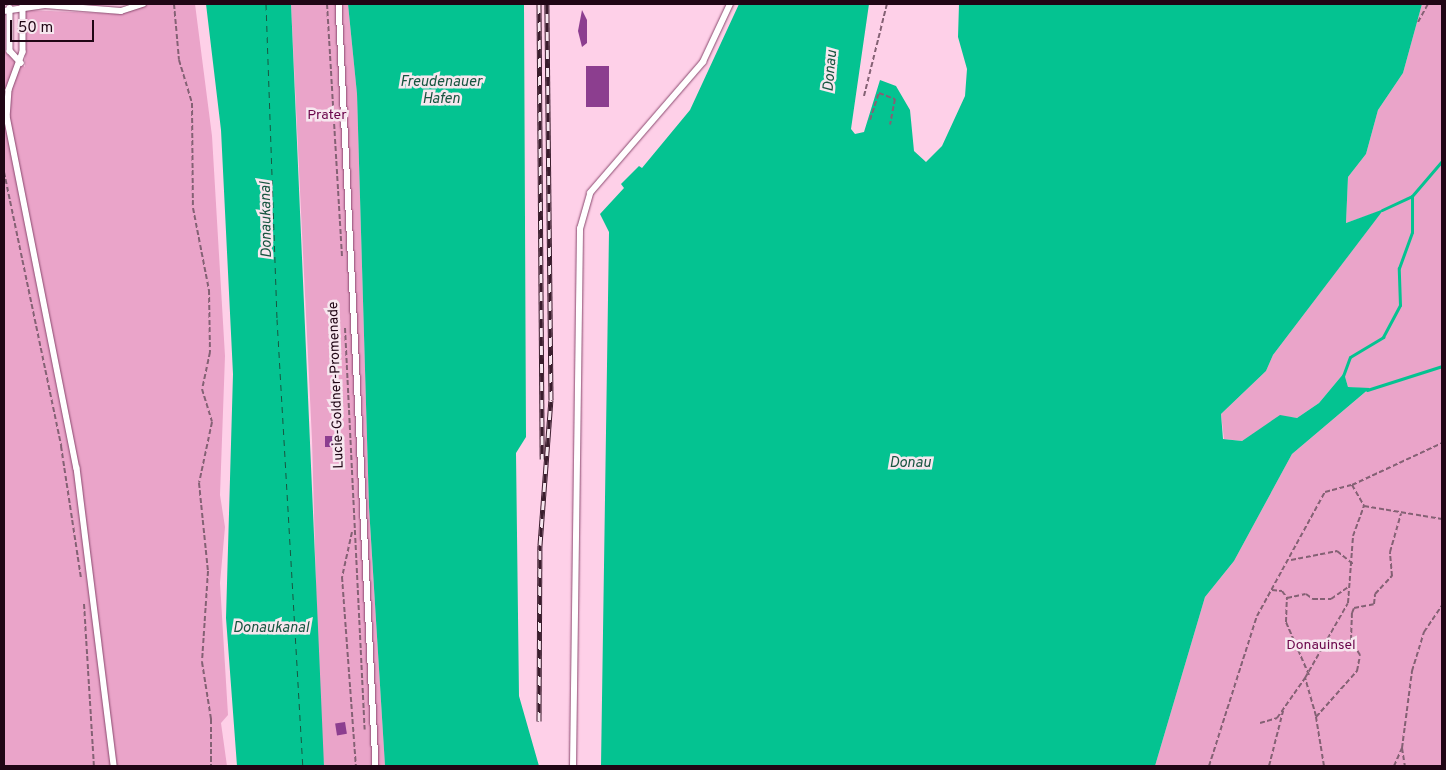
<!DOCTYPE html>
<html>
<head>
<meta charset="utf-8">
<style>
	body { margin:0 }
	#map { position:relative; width:1446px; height:770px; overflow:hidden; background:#fed0e8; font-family:Overpass,sans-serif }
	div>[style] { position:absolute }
	.green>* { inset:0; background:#eaa4c9 }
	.water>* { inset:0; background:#04c391 }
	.stream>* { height:3px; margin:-1.5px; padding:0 1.5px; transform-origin:1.5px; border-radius:1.5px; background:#04c391 }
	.ferry>* { height:1px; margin-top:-0.5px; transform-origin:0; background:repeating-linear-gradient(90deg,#185540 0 6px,transparent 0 11px) }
	.building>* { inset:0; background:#8c3e8f; transform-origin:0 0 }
	.path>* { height:2px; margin-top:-1px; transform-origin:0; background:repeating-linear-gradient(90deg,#846174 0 5px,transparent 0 7.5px) }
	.roads { filter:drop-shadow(0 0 1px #8a486e) drop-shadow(0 0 1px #8a486e) }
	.service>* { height:5.5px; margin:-2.75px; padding:0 2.75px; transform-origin:2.75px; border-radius:2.75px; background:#fff }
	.rail>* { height:5px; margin-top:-2.5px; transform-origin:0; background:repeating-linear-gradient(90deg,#f7e7ef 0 9px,#3a1d2d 0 18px); box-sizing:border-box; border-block:1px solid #3a1d2d }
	span { translate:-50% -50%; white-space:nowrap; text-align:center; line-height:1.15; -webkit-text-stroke:5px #f7e7ef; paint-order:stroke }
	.park-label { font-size:14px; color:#6a054a }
	.street-label { font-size:14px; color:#200615 }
	.water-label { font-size:15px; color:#185540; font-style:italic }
	.frame { position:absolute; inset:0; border:5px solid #200615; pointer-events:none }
	.scale { position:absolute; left:10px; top:20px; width:84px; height:22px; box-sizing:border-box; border:2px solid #200615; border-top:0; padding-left:6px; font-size:15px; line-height:18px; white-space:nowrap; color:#200615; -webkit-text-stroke:4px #f7e7ef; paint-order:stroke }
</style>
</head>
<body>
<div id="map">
	<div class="green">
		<i style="clip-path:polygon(149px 4px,195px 4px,212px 136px,225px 356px,220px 495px,225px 527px,220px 583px,228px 715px,221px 723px,227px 766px,4px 766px,4px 20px,5px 51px,25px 67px,26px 10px,120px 14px)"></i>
		<i style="clip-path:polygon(291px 4px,348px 4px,357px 94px,369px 507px,385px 766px,324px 766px,320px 737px,312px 440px)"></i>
		<i style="clip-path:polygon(1422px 4px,1442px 4px,1442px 766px,1155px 766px,1205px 597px,1234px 561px,1292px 454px,1369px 389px,1348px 387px,1344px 373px,1319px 403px,1297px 418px,1280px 416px,1242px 441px,1224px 439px,1221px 414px,1266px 371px,1273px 355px,1383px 210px,1346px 223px,1348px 177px,1366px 154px,1378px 110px,1403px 73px)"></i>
	</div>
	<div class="water">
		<i style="clip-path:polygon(206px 4px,291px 4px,324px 766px,237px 766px,226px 618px,233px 374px,221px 130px)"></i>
		<i style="clip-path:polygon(348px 4px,524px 4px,526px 437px,516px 453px,519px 696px,539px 766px,385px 766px,369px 507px,357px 94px)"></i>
		<i style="clip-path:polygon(739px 4px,869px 4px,851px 129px,855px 134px,864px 132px,880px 80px,896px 86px,910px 110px,914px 151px,926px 162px,942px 146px,965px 96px,967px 69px,958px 37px,959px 4px,1422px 4px,1403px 73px,1378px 110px,1366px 154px,1348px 177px,1346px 223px,1384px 209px,1273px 355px,1266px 371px,1221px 414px,1223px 439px,1242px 441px,1280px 415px,1297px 418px,1319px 403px,1344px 373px,1348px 387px,1370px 388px,1292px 454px,1234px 561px,1205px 597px,1155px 766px,601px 766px,609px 232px,600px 214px,624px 188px,621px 184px,639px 166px,642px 168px,690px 110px)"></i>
	</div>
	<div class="stream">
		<i style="left:1382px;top:210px;width:33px;rotate:-25deg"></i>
		<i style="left:1412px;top:196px;width:46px;rotate:-49.4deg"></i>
		<i style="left:1343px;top:376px;width:20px;rotate:-70deg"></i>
		<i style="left:1350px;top:357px;width:39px;rotate:-31deg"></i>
		<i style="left:1383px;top:337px;width:36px;rotate:-62deg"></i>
		<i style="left:1400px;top:305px;width:37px;rotate:-92deg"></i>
		<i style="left:1399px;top:268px;width:38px;rotate:-70deg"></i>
		<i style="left:1412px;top:232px;width:36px;rotate:-90deg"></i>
		<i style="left:1367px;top:390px;width:79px;rotate:-17.7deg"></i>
	</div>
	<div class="ferry">
		<i style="left:266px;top:4px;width:315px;rotate:88deg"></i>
		<i style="left:277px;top:319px;width:448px;rotate:86.7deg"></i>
	</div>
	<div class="building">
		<i style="clip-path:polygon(582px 10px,587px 20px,587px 43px,582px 47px,578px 31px)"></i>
		<i style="left:586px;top:66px;width:23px;height:41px"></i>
		<i style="left:325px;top:436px;width:9px;height:11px"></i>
		<i style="left:345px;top:722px;width:12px;height:10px;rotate:81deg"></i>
	</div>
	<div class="path">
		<i style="left:174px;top:4px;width:56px;rotate:84.9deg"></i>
		<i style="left:179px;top:60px;width:45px;rotate:73.2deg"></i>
		<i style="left:192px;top:103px;width:105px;rotate:89.5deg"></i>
		<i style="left:193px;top:208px;width:84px;rotate:79deg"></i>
		<i style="left:209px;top:290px;width:62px;rotate:89.1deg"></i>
		<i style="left:210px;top:352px;width:38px;rotate:102deg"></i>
		<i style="left:202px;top:389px;width:34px;rotate:73deg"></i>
		<i style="left:212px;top:422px;width:62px;rotate:102deg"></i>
		<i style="left:199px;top:483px;width:88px;rotate:84.2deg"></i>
		<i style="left:208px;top:571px;width:91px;rotate:93.8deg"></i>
		<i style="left:202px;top:662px;width:58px;rotate:81deg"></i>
		<i style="left:211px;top:719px;width:47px;rotate:90deg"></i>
		<i style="left:327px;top:4px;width:254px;rotate:86.6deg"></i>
		<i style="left:1418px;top:22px;width:21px;rotate:-61deg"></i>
		<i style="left:864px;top:96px;width:95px;rotate:-76deg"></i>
		<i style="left:870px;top:120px;width:28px;rotate:-72deg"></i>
		<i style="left:879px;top:93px;width:17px;rotate:21deg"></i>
		<i style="left:895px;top:99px;width:26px;rotate:101deg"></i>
		<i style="left:4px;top:172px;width:280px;rotate:78.2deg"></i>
		<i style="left:61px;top:446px;width:134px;rotate:81.4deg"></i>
		<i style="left:345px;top:328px;width:402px;rotate:87.2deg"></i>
		<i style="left:1352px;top:485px;width:99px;rotate:-25deg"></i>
		<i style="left:352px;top:532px;width:46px;rotate:102.5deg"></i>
		<i style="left:342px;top:577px;width:190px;rotate:85.8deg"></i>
		<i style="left:1291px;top:560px;width:47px;rotate:-11.1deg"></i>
		<i style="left:1337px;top:551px;width:21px;rotate:39deg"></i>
		<i style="left:1272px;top:590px;width:10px;rotate:6deg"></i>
		<i style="left:1282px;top:591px;width:9px;rotate:54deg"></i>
		<i style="left:84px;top:604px;width:162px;rotate:86.5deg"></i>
		<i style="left:1309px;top:675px;width:58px;rotate:-113.5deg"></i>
		<i style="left:1286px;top:622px;width:24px;rotate:-88deg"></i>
		<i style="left:1287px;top:598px;width:19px;rotate:-12deg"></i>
		<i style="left:1306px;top:594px;width:9px;rotate:36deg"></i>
		<i style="left:1313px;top:599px;width:18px"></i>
		<i style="left:1331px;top:599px;width:21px;rotate:-35deg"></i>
		<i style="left:1316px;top:716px;width:40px;rotate:-106deg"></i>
		<i style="left:1305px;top:678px;width:86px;rotate:-60.2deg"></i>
		<i style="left:1348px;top:603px;width:67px;rotate:-85.7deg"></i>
		<i style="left:1353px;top:536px;width:32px;rotate:-70deg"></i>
		<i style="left:1260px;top:723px;width:18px;rotate:-16deg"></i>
		<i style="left:1277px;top:718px;width:49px;rotate:-55deg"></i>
		<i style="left:1402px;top:748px;width:18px;rotate:81deg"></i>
		<i style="left:1209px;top:766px;width:157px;rotate:-72.3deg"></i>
		<i style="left:1257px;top:616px;width:141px;rotate:-61.3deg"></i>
		<i style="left:1325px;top:492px;width:28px;rotate:-15deg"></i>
		<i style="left:1352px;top:485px;width:24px;rotate:60deg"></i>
		<i style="left:1364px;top:506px;width:79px;rotate:9.5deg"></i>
		<i style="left:1269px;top:766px;width:57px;rotate:-75.7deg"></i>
		<i style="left:1324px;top:766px;width:50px;rotate:-99.3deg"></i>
		<i style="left:1316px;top:717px;width:62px;rotate:-48.3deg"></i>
		<i style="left:1357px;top:671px;width:16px;rotate:-79deg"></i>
		<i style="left:1360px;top:655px;width:17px;rotate:-121deg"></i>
		<i style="left:1351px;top:640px;width:27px;rotate:-88deg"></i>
		<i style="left:1352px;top:613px;width:5px;rotate:-68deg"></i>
		<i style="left:1354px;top:608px;width:20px;rotate:-11deg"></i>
		<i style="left:1374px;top:604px;width:10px;rotate:-84deg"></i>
		<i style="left:1375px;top:594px;width:25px;rotate:-47deg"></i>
		<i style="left:1392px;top:576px;width:24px;rotate:-95deg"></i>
		<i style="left:1390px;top:552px;width:40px;rotate:-74deg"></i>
		<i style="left:1394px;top:766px;width:20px;rotate:-66deg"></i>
		<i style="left:1402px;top:748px;width:78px;rotate:-82.6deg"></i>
		<i style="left:1412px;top:671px;width:41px;rotate:-72.9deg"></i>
		<i style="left:1424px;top:632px;width:32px;rotate:-56deg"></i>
	</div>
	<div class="roads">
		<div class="service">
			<i style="left:339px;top:4px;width:763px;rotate:87.22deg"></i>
			<i style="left:23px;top:6px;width:46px;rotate:90deg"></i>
			<i style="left:23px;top:52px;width:40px;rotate:110.2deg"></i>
			<i style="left:9px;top:90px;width:26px;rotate:94deg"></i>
			<i style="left:7px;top:116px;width:359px;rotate:78.8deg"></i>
			<i style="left:77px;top:468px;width:300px;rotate:82.9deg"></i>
			<i style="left:10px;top:8px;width:43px;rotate:90deg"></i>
			<i style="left:10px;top:51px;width:16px;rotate:47deg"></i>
			<i style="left:4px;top:11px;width:41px;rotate:-8.3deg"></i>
			<i style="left:45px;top:5px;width:76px;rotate:4.5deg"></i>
			<i style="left:121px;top:11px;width:23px;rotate:-18deg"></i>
			<i style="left:573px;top:766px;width:537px;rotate:-89.25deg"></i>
			<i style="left:580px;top:229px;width:37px;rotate:-74deg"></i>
			<i style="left:590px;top:193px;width:173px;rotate:-49.2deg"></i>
			<i style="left:703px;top:62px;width:64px;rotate:-65deg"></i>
		</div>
	</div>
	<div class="rail">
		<i style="left:539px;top:4px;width:455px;rotate:89.6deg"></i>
		<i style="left:539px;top:721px;width:176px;rotate:-89.7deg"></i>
		<i style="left:540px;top:545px;width:145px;rotate:-85.7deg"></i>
		<i style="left:551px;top:400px;width:396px;rotate:-90.6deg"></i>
	</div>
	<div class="park-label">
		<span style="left:327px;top:116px">Prater</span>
		<span style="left:1321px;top:646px">Donauinsel</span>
	</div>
	<div class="street-label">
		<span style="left:337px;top:385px;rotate:-92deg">Lucie-Goldner-Promenade</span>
	</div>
	<div class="water-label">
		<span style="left:831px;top:71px;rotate:-85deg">Donau</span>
		<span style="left:441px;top:91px">Freudenauer<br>Hafen</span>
		<span style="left:267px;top:220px;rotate:-91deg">Donaukanal</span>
		<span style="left:910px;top:464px">Donau</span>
		<span style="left:271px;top:629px">Donaukanal</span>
	</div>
	<div class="frame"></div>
	<div class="scale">50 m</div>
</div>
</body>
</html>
